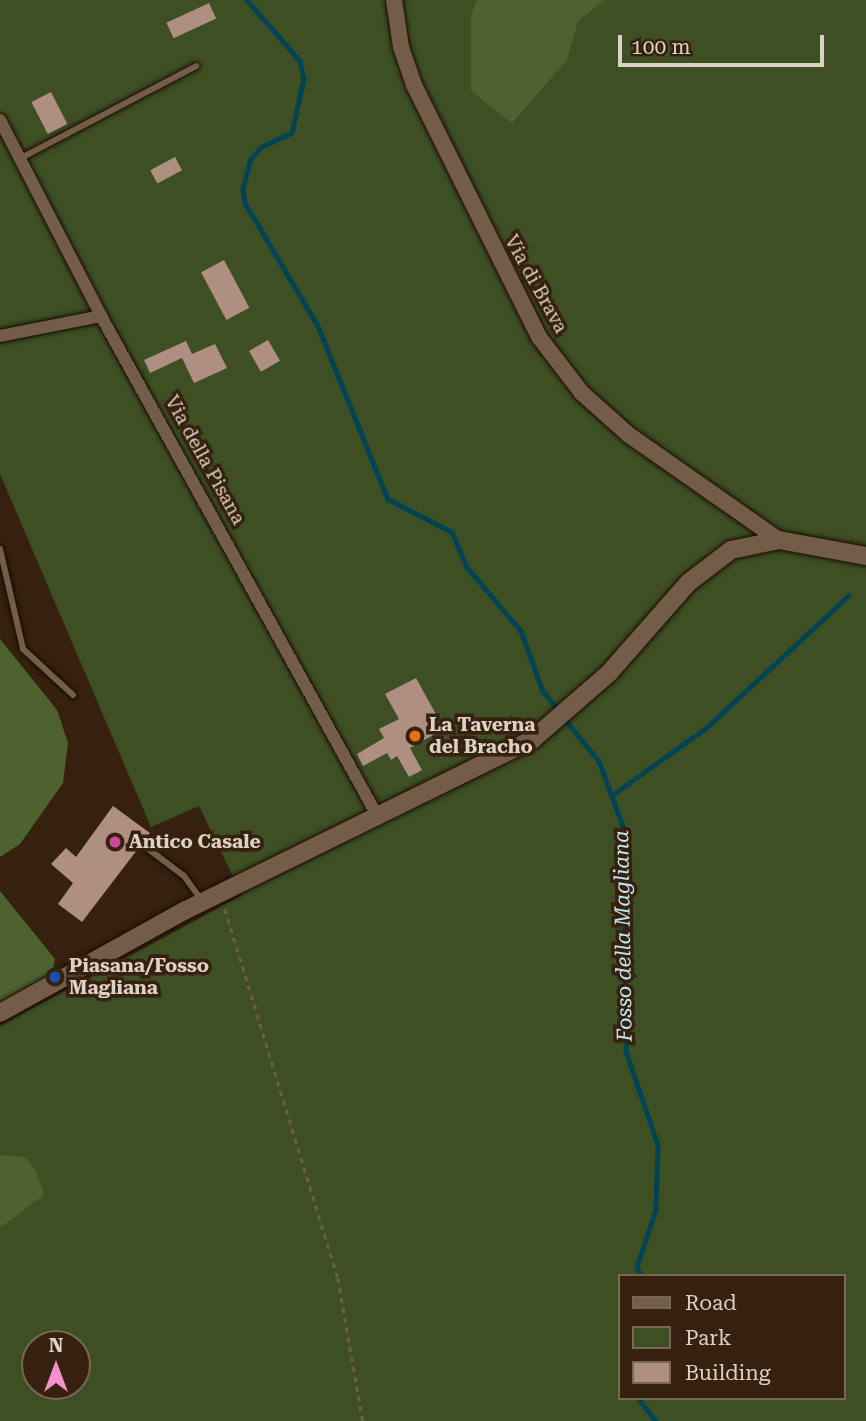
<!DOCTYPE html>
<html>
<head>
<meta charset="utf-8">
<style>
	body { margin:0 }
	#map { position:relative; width:866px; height:1421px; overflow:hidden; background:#35210d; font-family:"Roboto Serif",serif }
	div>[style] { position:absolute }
	.green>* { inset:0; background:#3d4f23 }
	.forest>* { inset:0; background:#4d622e }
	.stream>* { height:4.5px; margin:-2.25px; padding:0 2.25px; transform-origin:2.25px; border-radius:2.25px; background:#004454 }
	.building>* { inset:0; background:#af8f82; transform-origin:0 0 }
	.path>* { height:2.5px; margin-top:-1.25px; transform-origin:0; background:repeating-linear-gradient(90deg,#6f5d4c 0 5px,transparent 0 10px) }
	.roads { filter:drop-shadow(0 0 2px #1b0a00) drop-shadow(0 0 2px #1b0a00) }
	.service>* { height:6px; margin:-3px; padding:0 3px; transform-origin:3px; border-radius:3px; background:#735d48 }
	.minor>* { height:12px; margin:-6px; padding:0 6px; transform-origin:6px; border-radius:6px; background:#735d48 }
	.tertiary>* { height:16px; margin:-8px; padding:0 8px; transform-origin:8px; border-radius:8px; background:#735d48 }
	.secondary>* { height:18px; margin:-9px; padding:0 9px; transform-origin:9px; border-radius:9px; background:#735d48 }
	.dots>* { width:19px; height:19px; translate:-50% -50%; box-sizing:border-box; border:4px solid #35210d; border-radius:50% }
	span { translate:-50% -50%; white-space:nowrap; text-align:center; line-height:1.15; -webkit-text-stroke:7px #35210d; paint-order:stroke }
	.street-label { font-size:19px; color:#ddd0c4 }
	.poi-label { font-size:19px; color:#ddd0c4; font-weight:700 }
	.left { translate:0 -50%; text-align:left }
	.water-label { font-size:21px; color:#c1e9f5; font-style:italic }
	.legend { position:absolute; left:618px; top:1274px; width:228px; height:126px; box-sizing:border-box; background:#35210d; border:2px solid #786756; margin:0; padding:9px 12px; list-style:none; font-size:21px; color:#ddd0c4 }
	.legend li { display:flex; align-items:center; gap:14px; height:35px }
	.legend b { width:35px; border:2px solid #786756 }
	.north { position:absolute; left:21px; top:1330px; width:70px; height:70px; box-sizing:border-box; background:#35210d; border:2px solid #786756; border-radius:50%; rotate:0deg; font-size:19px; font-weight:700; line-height:28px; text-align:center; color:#ddd0c4 }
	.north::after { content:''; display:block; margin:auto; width:24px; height:32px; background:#f790cd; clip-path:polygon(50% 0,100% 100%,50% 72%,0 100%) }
	.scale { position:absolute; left:618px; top:35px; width:206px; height:32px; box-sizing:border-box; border:4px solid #ddd0c4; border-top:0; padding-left:9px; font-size:21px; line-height:24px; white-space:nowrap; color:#ddd0c4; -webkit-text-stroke:5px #35210d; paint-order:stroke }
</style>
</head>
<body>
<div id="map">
	<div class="green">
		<i style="clip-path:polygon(evenodd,0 0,866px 0,866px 1421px,0 1421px,0 1026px,242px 895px,199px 806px,151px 827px,0 474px,0 0,619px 1276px,843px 1276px,843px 1398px,619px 1398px,619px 1276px,0 0,35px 1344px,77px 1344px,77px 1386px,35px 1386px,35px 1344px)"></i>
	</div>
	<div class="forest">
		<i style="clip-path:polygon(477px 0,605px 0,578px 21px,567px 60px,512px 123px,471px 91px,471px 15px)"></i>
		<i style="clip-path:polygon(0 639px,57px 710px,68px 743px,63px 783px,20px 844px,0 857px)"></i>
		<i style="clip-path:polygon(0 891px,55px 959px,52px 974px,0 1005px)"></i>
		<i style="clip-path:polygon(0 1155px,25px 1157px,36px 1171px,44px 1195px,0 1228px)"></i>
	</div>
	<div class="stream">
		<i style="left:247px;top:0;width:81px;rotate:49deg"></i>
		<i style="left:300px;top:61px;width:18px;rotate:77deg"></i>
		<i style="left:304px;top:79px;width:55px;rotate:102.5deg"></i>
		<i style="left:292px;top:133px;width:33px;rotate:155deg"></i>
		<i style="left:262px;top:147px;width:16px;rotate:133deg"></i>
		<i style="left:251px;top:159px;width:31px;rotate:105deg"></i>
		<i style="left:243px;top:189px;width:14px;rotate:82deg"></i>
		<i style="left:245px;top:203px;width:143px;rotate:59.3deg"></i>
		<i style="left:318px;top:326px;width:187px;rotate:68deg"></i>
		<i style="left:388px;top:499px;width:72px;rotate:27.3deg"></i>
		<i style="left:452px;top:532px;width:38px;rotate:67deg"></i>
		<i style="left:467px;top:567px;width:84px;rotate:49.8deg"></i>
		<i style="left:521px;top:631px;width:64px;rotate:69.9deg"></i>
		<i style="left:543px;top:691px;width:26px;rotate:51deg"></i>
		<i style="left:564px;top:718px;width:55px;rotate:50.9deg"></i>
		<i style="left:599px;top:761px;width:69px;rotate:69.7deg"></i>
		<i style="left:623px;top:826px;width:225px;rotate:89.2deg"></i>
		<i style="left:626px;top:1051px;width:99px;rotate:71.2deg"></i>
		<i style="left:658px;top:1145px;width:65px;rotate:91.8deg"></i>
		<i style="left:656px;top:1210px;width:60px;rotate:108.4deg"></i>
		<i style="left:637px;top:1267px;width:10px;rotate:66deg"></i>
		<i style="left:612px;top:795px;width:115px;rotate:-35.5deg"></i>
		<i style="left:706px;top:728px;width:194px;rotate:-42.9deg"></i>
		<i style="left:638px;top:1398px;width:29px;rotate:52deg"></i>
	</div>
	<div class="building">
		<i style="left:209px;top:3px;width:17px;height:47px;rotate:65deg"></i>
		<i style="left:51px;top:92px;width:36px;height:22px;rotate:63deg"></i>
		<i style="left:175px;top:157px;width:15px;height:28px;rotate:62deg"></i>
		<i style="left:224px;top:260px;width:54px;height:26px;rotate:62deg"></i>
		<i style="left:268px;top:340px;width:24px;height:22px;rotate:60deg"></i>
		<i style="clip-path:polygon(186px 341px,192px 354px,215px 344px,227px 368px,194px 383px,182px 358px,150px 373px,144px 360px)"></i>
		<i style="clip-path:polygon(416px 678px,444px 729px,410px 748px,422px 770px,409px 777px,397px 756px,391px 760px,387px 753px,363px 766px,357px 754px,384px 738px,379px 729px,399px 719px,385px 694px)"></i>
		<i style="clip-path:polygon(113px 806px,150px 833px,82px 922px,58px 904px,73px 883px,51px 864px,66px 848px,76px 857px)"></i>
	</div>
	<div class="path">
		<i style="left:225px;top:909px;width:386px;rotate:73deg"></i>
		<i style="left:338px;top:1278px;width:145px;rotate:80.1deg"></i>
	</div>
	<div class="roads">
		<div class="service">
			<i style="left:21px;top:158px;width:198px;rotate:-27.7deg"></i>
			<i style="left:0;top:549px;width:103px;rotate:77deg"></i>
			<i style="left:23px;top:649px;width:68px;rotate:42.6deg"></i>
			<i style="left:147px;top:848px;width:46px;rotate:37.1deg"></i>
			<i style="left:184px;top:876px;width:29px;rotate:54deg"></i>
		</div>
		<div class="minor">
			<i style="left:0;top:120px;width:220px;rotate:62.7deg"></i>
			<i style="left:101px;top:316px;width:572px;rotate:61.06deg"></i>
			<i style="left:0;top:336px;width:103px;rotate:-11.2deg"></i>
		</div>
		<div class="tertiary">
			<i style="left:394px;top:0;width:48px;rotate:81.5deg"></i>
			<i style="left:401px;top:47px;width:40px;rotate:71.1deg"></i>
			<i style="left:414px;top:85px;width:281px;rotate:63.6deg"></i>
			<i style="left:539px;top:337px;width:71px;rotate:52.5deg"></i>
			<i style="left:582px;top:393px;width:63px;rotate:41.8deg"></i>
			<i style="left:629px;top:435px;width:183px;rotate:35deg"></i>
		</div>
		<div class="secondary">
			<i style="left:0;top:1013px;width:213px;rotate:-29deg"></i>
			<i style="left:186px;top:910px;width:386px;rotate:-26.2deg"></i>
			<i style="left:532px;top:740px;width:102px;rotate:-41deg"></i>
			<i style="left:609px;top:673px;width:120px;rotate:-48.7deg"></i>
			<i style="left:688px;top:583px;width:54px;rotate:-37.5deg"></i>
			<i style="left:731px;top:550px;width:49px;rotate:-11.8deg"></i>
			<i style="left:779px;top:540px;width:88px;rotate:10.4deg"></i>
		</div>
	</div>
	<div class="dots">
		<i style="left:415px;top:736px;background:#e8710a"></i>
		<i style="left:115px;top:842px;background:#d1479c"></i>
		<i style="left:55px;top:977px;background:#1a4fb4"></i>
	</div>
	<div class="street-label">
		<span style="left:536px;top:284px;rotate:61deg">Via di Brava</span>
		<span style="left:205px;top:460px;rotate:61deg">Via della Pisana</span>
	</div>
	<div class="poi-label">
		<span class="left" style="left:429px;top:736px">La Taverna<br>del Bracho</span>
		<span class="left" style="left:129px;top:842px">Antico Casale</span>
		<span class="left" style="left:69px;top:977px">Piasana/Fosso<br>Magliana</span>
	</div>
	<div class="water-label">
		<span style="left:623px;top:936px;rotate:-91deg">Fosso della Magliana</span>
	</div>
	<ul class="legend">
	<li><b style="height:9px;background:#735d48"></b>Road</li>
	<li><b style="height:19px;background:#3d4f23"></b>Park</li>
	<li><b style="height:19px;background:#af8f82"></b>Building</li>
	</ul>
	<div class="north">N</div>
	<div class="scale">100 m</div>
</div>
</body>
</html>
